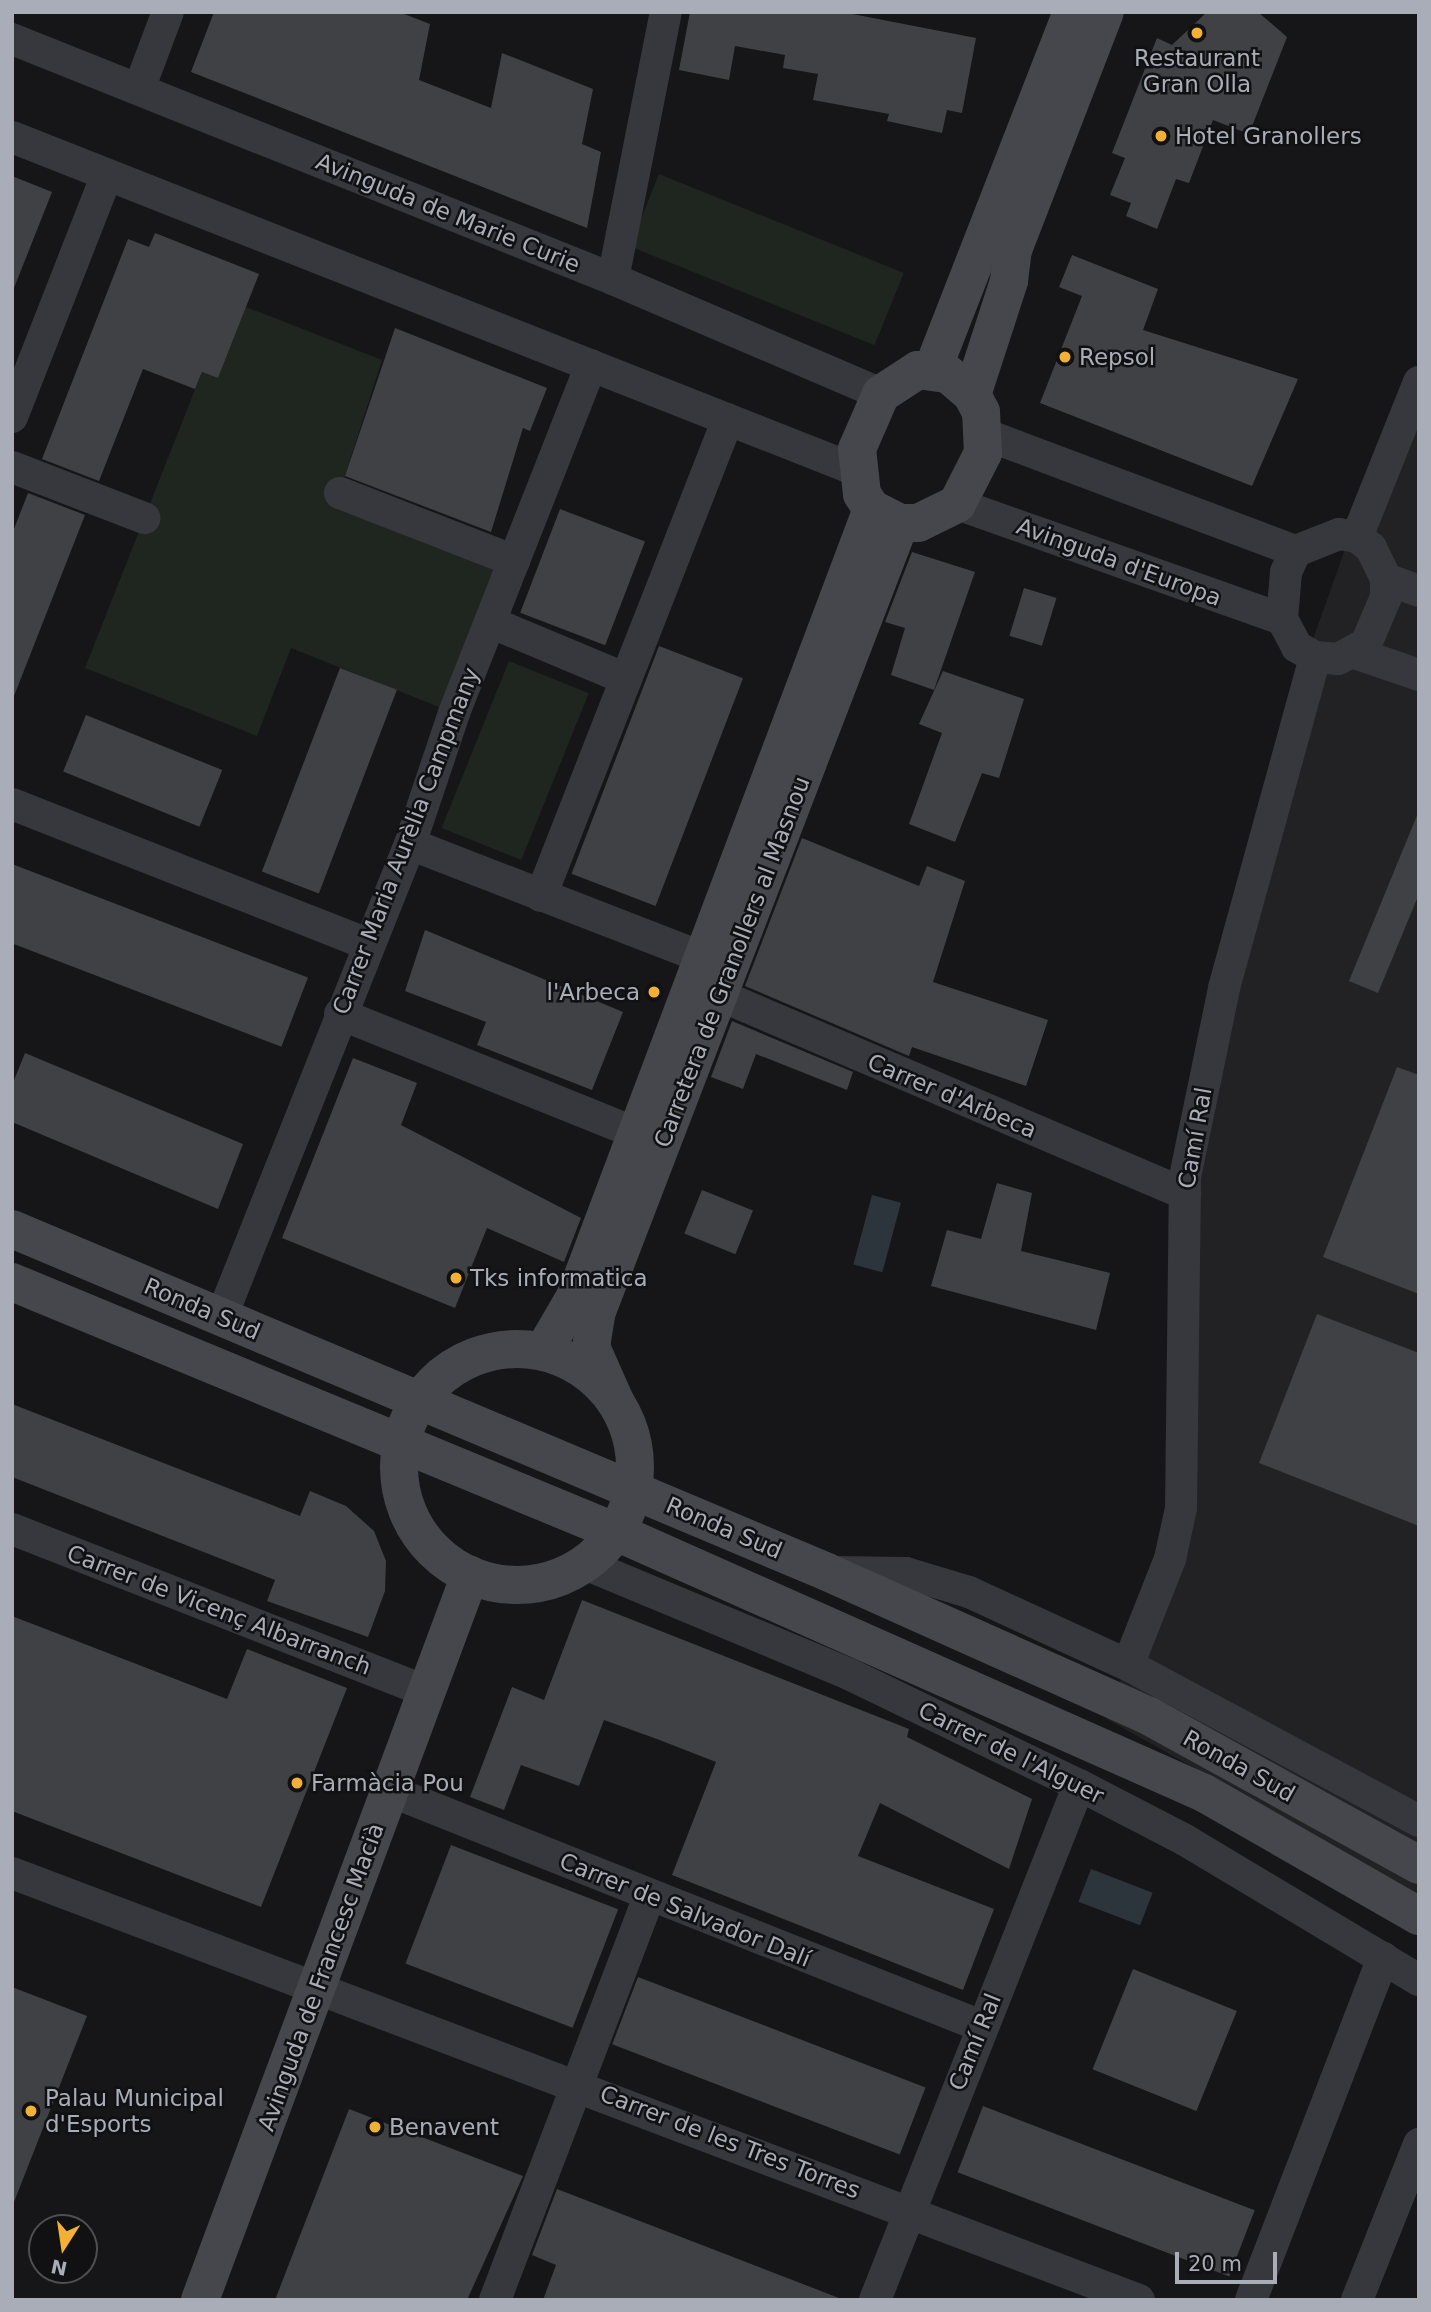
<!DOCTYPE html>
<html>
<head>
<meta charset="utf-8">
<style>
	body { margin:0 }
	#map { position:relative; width:1431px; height:2312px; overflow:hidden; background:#161618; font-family:"DejaVu Sans",sans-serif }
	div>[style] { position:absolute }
	.built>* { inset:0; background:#222225 }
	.green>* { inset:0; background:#1e261f; transform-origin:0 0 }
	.water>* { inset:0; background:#2c353c; transform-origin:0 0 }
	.building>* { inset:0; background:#404145; transform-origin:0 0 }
	.street>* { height:32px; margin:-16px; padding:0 16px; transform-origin:16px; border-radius:16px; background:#37383d }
	.secondary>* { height:38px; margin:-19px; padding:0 19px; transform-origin:19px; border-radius:19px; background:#45474d }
	.secondary>.ring { margin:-19px; padding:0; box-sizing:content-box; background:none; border:38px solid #45474d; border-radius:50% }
	.dots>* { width:19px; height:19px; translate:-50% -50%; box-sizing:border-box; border:4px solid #111113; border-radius:50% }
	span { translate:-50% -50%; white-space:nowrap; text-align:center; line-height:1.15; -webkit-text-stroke:5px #111113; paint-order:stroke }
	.poi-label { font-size:23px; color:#a8adb8 }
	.left { translate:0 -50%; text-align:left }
	.right { translate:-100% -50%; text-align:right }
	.street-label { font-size:23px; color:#a8adb8 }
	.frame { position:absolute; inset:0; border:14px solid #a8adb8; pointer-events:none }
	.north { position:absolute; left:28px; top:2214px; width:70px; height:70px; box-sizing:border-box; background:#111113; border:2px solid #4d4f55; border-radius:50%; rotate:192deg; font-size:19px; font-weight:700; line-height:28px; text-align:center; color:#a8adb8 }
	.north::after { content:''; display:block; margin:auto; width:24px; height:32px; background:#f2b134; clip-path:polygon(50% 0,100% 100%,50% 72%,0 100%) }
	.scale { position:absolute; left:1175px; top:2252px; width:102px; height:32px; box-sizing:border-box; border:4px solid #a8adb8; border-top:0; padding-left:9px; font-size:21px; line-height:24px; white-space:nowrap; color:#a8adb8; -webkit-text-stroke:5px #111113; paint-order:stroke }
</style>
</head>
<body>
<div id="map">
	<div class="built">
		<i style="clip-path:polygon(1419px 367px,1419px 1894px,1107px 1719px,1164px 1558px,1175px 1398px,1173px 1168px,1301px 673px,1359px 510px)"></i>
	</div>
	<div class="green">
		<i style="left:659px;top:174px;width:264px;height:78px;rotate:22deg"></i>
		<i style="clip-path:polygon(246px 307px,382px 360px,343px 482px,510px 573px,454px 713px,291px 648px,257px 736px,85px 668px,202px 372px,218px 378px)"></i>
		<i style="left:509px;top:661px;width:86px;height:180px;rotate:22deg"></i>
	</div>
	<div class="water">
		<i style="left:872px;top:1195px;width:30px;height:72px;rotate:15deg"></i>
		<i style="left:1091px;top:1869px;width:66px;height:35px;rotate:21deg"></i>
	</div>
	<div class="building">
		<i style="clip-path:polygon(214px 12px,399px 12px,430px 24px,419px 80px,491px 108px,502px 53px,593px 89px,582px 144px,601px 152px,587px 228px,191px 72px)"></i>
		<i style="clip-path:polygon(690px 12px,842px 12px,976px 38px,962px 113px,947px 110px,942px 133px,887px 121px,889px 114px,813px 100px,818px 74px,783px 68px,785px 55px,735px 46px,729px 80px,679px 70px)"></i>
		<i style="clip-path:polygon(1207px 12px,1258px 12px,1287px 37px,1249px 134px,1213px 120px,1189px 183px,1176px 179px,1157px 229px,1126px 216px,1131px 203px,1110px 195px,1125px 158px,1112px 153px,1157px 38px,1172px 45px)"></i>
		<i style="clip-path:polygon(12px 176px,52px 192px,14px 288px,12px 288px)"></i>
		<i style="clip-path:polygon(155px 233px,259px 274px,218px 378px,202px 372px,195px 389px,143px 369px,99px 481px,42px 459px,128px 239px,149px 247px)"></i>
		<i style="clip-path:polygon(1072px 255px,1158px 289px,1143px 330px,1298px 379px,1252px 486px,1040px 403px,1082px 296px,1059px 287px)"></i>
		<i style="clip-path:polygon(395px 328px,547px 388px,530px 431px,523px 428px,491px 532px,345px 476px)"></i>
		<i style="clip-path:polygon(28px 493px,85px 515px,14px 696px,12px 534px)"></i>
		<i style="left:560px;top:509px;width:91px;height:111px;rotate:21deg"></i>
		<i style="clip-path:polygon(912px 552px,975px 572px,934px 690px,891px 675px,905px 628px,885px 622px)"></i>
		<i style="left:1024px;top:588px;width:34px;height:50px;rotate:17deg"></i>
		<i style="left:659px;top:646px;width:90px;height:244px;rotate:21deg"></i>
		<i style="left:340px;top:668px;width:61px;height:218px;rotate:21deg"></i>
		<i style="clip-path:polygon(943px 671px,1024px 699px,999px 778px,982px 773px,955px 842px,909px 824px,942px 733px,919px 724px)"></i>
		<i style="left:86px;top:715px;width:147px;height:61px;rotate:22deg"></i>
		<i style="clip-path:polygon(1418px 813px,1419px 894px,1378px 993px,1349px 981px)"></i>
		<i style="clip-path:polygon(802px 838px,919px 886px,927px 866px,965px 881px,933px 982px,1048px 1020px,1026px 1086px,912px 1047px,909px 1056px,745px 986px)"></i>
		<i style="left:12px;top:864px;width:317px;height:74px;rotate:21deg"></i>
		<i style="clip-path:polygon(425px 930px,623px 1012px,592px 1090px,477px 1045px,486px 1022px,405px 991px)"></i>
		<i style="clip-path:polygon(732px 1021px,853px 1072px,847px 1090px,756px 1054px,743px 1089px,711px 1077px)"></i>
		<i style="clip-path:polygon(25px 1053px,243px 1144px,218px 1209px,12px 1122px,12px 1085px)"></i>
		<i style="clip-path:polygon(353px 1058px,417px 1083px,401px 1125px,581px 1218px,564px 1262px,487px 1228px,455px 1308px,282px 1238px)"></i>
		<i style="clip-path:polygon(1397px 1067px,1419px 1075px,1419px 1294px,1323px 1257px)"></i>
		<i style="clip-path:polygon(997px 1183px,1032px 1193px,1021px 1251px,1110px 1273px,1096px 1330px,931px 1286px,947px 1230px,981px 1239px)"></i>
		<i style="left:702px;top:1190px;width:55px;height:47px;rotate:22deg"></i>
		<i style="clip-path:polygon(1317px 1314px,1419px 1353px,1419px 1526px,1259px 1463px)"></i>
		<i style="clip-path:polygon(12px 1404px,300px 1516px,310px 1491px,346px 1506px,374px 1531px,386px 1561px,385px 1591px,368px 1637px,267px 1601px,275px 1580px,12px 1477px)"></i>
		<i style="clip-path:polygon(582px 1600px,909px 1729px,907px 1737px,1032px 1799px,1009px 1869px,880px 1803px,858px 1856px,994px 1909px,963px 1990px,672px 1875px,716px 1762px,657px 1739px,604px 1720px,579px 1786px,521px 1765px,504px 1810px,470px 1797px,512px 1687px,544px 1700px)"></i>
		<i style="clip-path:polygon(12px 1616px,227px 1699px,247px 1649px,347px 1688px,261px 1907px,12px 1811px)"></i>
		<i style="left:451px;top:1845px;width:179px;height:127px;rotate:21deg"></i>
		<i style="left:1133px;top:1969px;width:112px;height:108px;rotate:22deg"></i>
		<i style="left:638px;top:1977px;width:308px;height:72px;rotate:21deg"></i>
		<i style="clip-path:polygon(12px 1987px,87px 2016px,14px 2202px,12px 2202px)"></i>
		<i style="left:983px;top:2106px;width:291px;height:71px;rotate:21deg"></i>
		<i style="clip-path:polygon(349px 2109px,523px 2176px,467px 2300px,275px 2300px)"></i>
		<i style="clip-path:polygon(557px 2189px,839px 2298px,838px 2300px,543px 2300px,556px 2265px,532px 2255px)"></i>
	</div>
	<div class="street">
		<i style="left:12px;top:39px;width:647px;rotate:21.77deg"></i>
		<i style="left:613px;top:279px;width:292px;rotate:23.2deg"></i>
		<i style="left:139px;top:89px;width:82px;rotate:-69.4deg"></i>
		<i style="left:12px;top:137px;width:907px;rotate:21.53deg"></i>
		<i style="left:613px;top:279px;width:272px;rotate:-78.8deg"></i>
		<i style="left:12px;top:417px;width:260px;rotate:-68.6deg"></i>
		<i style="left:984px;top:434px;width:333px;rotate:20.6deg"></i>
		<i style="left:12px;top:467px;width:142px;rotate:21.1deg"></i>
		<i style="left:340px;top:493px;width:187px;rotate:21.3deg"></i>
		<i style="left:957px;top:504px;width:345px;rotate:19.5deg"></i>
		<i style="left:1339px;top:534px;width:18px;rotate:9deg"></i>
		<i style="left:1357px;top:537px;width:18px;rotate:38deg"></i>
		<i style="left:1371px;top:548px;width:34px;rotate:64deg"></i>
		<i style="left:1386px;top:579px;width:18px;rotate:90deg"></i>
		<i style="left:1386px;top:597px;width:51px;rotate:113.1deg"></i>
		<i style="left:1366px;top:644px;width:32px;rotate:152deg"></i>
		<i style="left:1338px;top:659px;width:23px;rotate:-175deg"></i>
		<i style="left:1315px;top:657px;width:21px;rotate:-151deg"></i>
		<i style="left:1297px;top:647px;width:32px;rotate:-118deg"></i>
		<i style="left:1282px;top:619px;width:47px;rotate:-85.1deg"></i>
		<i style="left:1286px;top:572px;width:23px;rotate:-65deg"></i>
		<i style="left:1296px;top:551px;width:46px;rotate:-21.6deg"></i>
		<i style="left:1357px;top:537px;width:167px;rotate:-68.2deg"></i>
		<i style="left:1386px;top:579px;width:35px;rotate:20deg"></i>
		<i style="left:490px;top:622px;width:147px;rotate:22.7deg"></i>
		<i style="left:1355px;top:653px;width:68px;rotate:19deg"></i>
		<i style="left:12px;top:804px;width:382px;rotate:21.5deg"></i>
		<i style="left:410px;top:844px;width:313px;rotate:21.2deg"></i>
		<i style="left:541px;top:896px;width:512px;rotate:-68.59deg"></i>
		<i style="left:719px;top:995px;width:507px;rotate:23.12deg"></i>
		<i style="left:340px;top:1014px;width:319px;rotate:21.9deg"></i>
		<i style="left:221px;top:1318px;width:510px;rotate:-68.26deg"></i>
		<i style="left:410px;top:844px;width:138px;rotate:-71.4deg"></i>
		<i style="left:454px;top:713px;width:374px;rotate:-68.5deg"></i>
		<i style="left:12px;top:1529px;width:445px;rotate:21.4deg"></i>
		<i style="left:585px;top:1564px;width:286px;rotate:22.6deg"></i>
		<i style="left:849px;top:1674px;width:255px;rotate:25.8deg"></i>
		<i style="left:1079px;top:1785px;width:119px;rotate:27.4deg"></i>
		<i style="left:1185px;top:1840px;width:273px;rotate:30.9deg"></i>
		<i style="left:834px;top:1572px;width:72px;rotate:0.8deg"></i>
		<i style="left:906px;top:1573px;width:66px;rotate:16.8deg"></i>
		<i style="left:969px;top:1592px;width:175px;rotate:24.7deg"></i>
		<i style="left:1128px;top:1665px;width:330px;rotate:28.2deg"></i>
		<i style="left:1128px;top:1665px;width:114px;rotate:-68.4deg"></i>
		<i style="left:1170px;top:1559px;width:52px;rotate:-77.8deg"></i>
		<i style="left:1181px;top:1508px;width:331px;rotate:-89.3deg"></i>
		<i style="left:1185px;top:1177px;width:193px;rotate:-78.3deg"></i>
		<i style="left:1224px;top:988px;width:343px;rotate:-74.6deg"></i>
		<i style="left:390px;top:1791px;width:636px;rotate:21.68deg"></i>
		<i style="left:12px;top:1873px;width:1205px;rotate:20.75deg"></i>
		<i style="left:495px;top:2300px;width:431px;rotate:-69.1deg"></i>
		<i style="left:875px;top:2300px;width:554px;rotate:-68.39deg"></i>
		<i style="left:1251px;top:2300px;width:367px;rotate:-68.9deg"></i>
		<i style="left:1357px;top:2300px;width:168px;rotate:-68.3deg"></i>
	</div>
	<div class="secondary">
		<i style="left:918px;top:370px;width:30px;rotate:8deg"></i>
		<i style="left:948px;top:374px;width:32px;rotate:41deg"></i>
		<i style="left:972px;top:395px;width:19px;rotate:62deg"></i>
		<i style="left:981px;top:412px;width:41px;rotate:87.2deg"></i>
		<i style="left:983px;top:453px;width:57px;rotate:117deg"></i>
		<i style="left:957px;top:504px;width:43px;rotate:154deg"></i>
		<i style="left:918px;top:523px;width:18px;rotate:180deg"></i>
		<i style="left:900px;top:523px;width:31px;rotate:-153deg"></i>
		<i style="left:872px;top:509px;width:18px;rotate:-124deg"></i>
		<i style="left:862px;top:494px;width:45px;rotate:-96.3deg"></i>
		<i style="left:857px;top:449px;width:60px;rotate:-66.4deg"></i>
		<i style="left:881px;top:394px;width:44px;rotate:-33deg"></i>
		<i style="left:932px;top:371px;width:385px;rotate:-68.7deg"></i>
		<i style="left:972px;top:395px;width:120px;rotate:-72deg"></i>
		<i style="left:1009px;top:281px;width:31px;rotate:-83deg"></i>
		<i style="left:1013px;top:250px;width:255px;rotate:-68.9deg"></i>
		<i style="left:12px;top:1229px;width:884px;rotate:22.82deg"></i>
		<i style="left:827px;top:1572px;width:353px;rotate:24.1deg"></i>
		<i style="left:1149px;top:1716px;width:308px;rotate:28.9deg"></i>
		<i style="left:12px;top:1282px;width:654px;rotate:22.49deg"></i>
		<i style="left:616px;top:1532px;width:643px;rotate:23.94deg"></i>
		<i style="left:1204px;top:1793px;width:248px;rotate:29.8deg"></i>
		<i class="ring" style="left:399px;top:1349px;width:198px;height:198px"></i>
		<i style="left:544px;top:1350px;width:61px;rotate:-59.7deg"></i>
		<i style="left:575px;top:1297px;width:842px;rotate:-69.35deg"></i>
		<i style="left:615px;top:1401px;width:59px;rotate:-114deg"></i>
		<i style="left:591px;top:1347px;width:33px;rotate:-81deg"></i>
		<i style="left:596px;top:1314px;width:847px;rotate:-68.98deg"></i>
		<i style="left:200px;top:2300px;width:774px;rotate:-69.57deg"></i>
	</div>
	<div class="dots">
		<i style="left:1197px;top:33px;background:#f2b134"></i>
		<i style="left:1161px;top:136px;background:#f2b134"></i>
		<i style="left:1065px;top:357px;background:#f2b134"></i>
		<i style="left:654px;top:992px;background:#f2b134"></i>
		<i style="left:456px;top:1278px;background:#f2b134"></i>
		<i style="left:297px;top:1783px;background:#f2b134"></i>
		<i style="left:31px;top:2111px;background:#f2b134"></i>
		<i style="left:375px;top:2127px;background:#f2b134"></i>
	</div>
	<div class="poi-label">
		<span style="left:1197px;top:71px">Restaurant<br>Gran Olla</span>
		<span class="left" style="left:1175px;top:136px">Hotel Granollers</span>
		<span class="left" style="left:1079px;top:357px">Repsol</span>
		<span class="right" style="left:640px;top:992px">l'Arbeca</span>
		<span class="left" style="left:470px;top:1278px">Tks informatica</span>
		<span class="left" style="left:311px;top:1783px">Farmàcia Pou</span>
		<span class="left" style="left:45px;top:2111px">Palau Municipal<br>d'Esports</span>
		<span class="left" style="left:389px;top:2127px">Benavent</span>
	</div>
	<div class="street-label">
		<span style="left:448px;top:213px;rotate:22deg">Avinguda de Marie Curie</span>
		<span style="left:1119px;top:562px;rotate:20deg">Avinguda d'Europa</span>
		<span style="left:406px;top:841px;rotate:-69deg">Carrer Maria Aurèlia Campmany</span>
		<span style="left:732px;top:962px;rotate:-69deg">Carretera de Granollers al Masnou</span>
		<span style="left:952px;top:1096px;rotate:23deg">Carrer d'Arbeca</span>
		<span style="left:1195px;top:1138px;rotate:-80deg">Camí Ral</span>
		<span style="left:202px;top:1309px;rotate:23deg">Ronda Sud</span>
		<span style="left:724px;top:1528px;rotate:23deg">Ronda Sud</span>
		<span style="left:219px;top:1610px;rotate:21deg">Carrer de Vicenç Albarranch</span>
		<span style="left:1011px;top:1753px;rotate:26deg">Carrer de l'Alguer</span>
		<span style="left:1239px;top:1766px;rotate:29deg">Ronda Sud</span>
		<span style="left:685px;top:1910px;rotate:22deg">Carrer de Salvador Dalí</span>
		<span style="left:321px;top:1977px;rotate:-70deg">Avinguda de Francesc Macià</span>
		<span style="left:975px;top:2042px;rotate:-68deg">Camí Ral</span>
		<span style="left:730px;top:2142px;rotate:21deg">Carrer de les Tres Torres</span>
	</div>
	<div class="frame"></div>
	<div class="north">N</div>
	<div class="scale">20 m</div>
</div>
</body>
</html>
